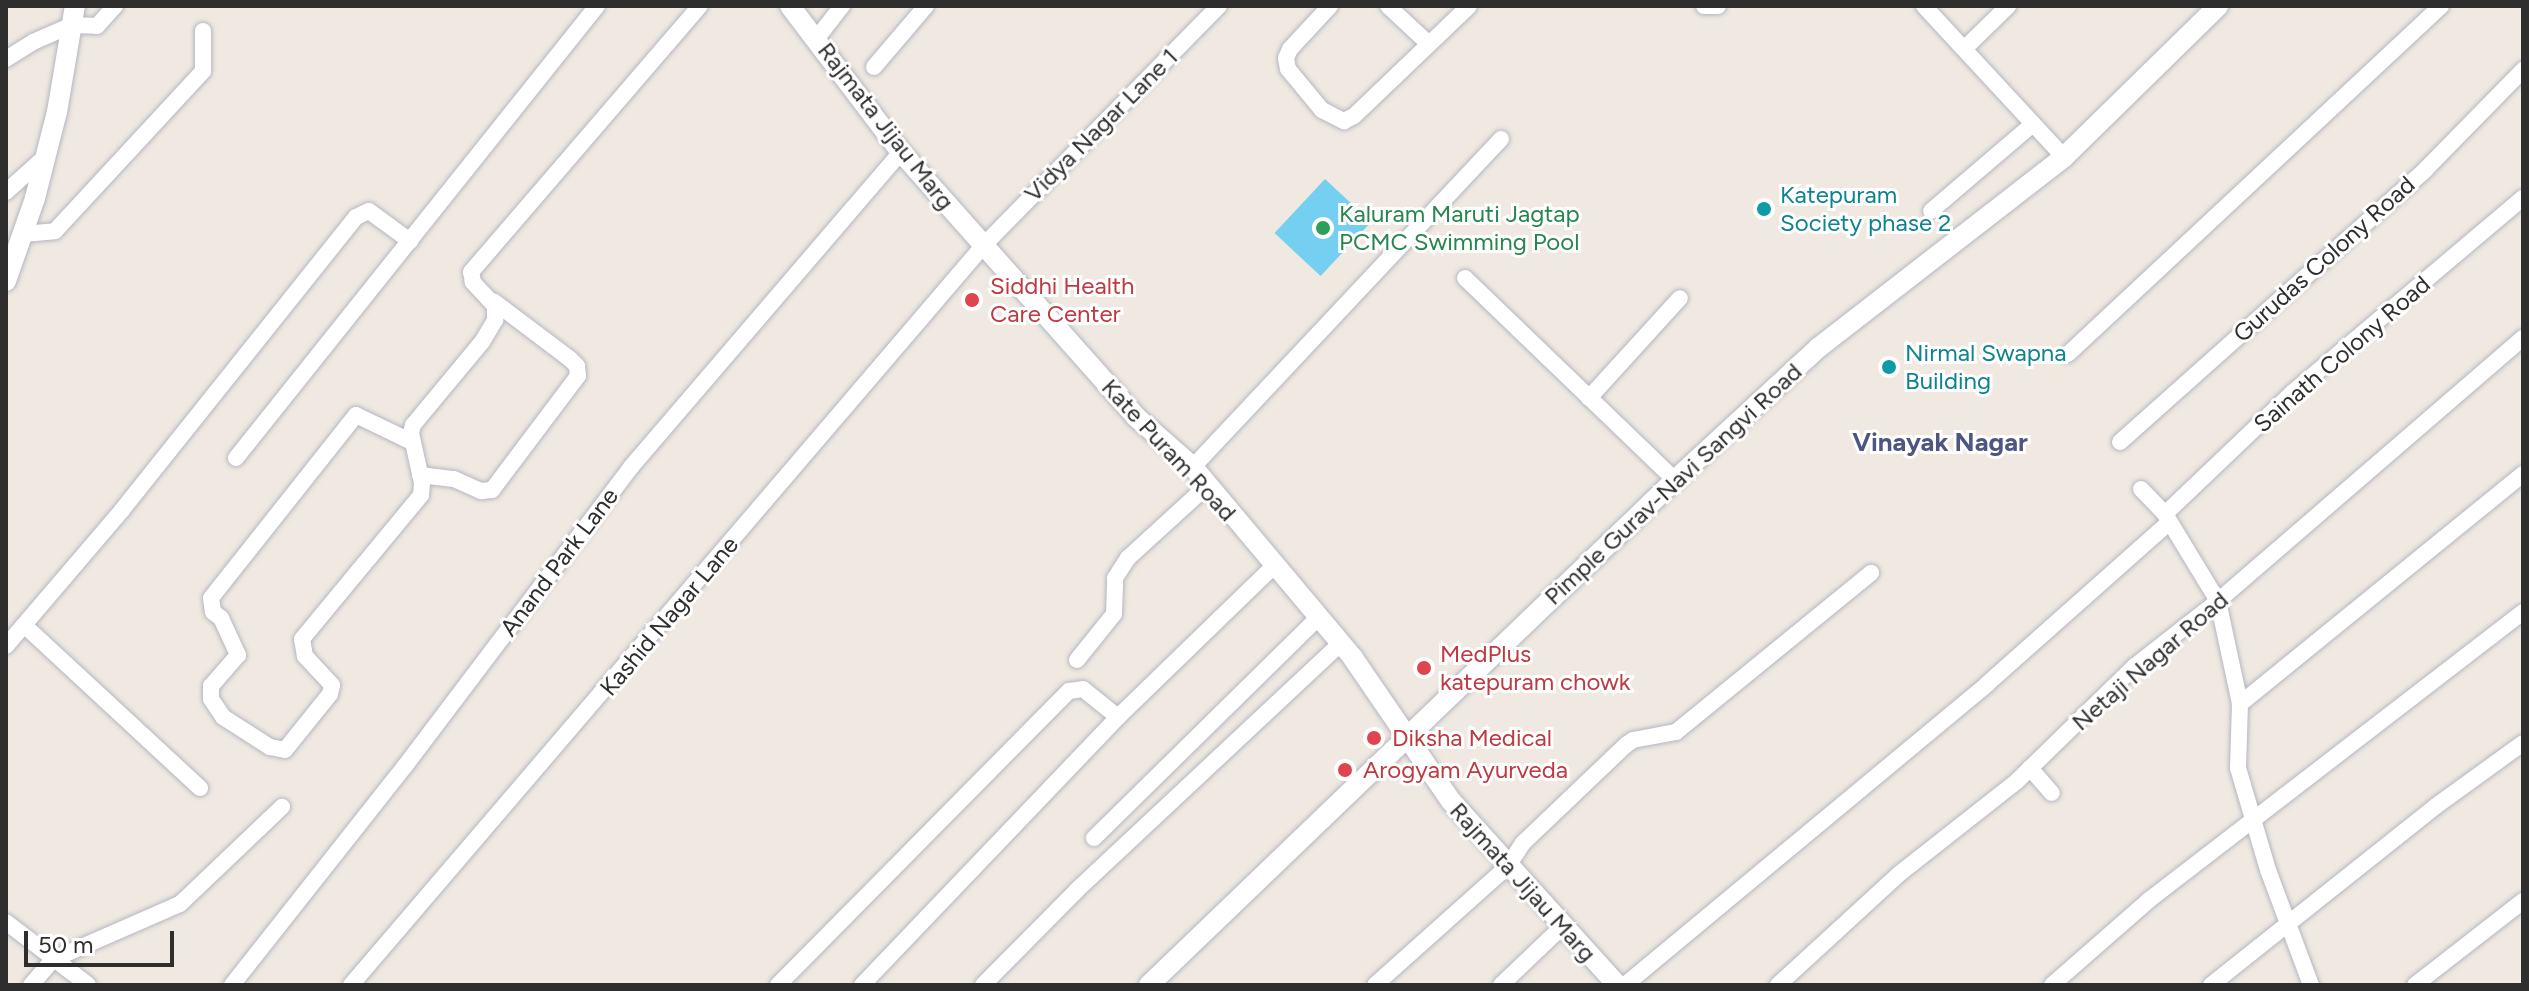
<!DOCTYPE html>
<html>
<head>
<meta charset="utf-8">
<style>
	body { margin:0 }
	#map { position:relative; width:2529px; height:991px; overflow:hidden; background:#efe9e1; font-family:Figtree,sans-serif }
	div>[style] { position:absolute }
	.water>* { inset:0; background:#75cff0; transform-origin:0 0 }
	.roads { filter:drop-shadow(0 0 2px #b4b7c1) drop-shadow(0 0 2px #b4b7c1) }
	.minor>* { height:16px; margin:-8px; padding:0 8px; transform-origin:8px; border-radius:8px; background:#fff }
	.tertiary>* { height:20px; margin:-10px; padding:0 10px; transform-origin:10px; border-radius:10px; background:#fff }
	.dots>* { width:22px; height:22px; translate:-50% -50%; box-sizing:border-box; border:4px solid #fff; border-radius:50% }
	span { translate:-50% -50%; white-space:nowrap; text-align:center; line-height:1.15; -webkit-text-stroke:6px #fff; paint-order:stroke }
	.street-label { font-size:24px; color:#2e2e2e }
	.culture-label { font-size:24px; color:#0d838f }
	.left { translate:0 -50%; text-align:left }
	.leisure-label { font-size:24px; color:#27864d }
	.health-label { font-size:24px; color:#be3a42 }
	.neighbourhood-label { font-size:26px; color:#4d5680; font-weight:700 }
	.frame { position:absolute; inset:0; border:8px solid #2e2e2e; pointer-events:none }
	.scale { position:absolute; left:24px; top:931px; width:150px; height:36px; box-sizing:border-box; border:4px solid #2e2e2e; border-top:0; padding-left:10px; font-size:24px; line-height:28px; white-space:nowrap; color:#2e2e2e; -webkit-text-stroke:6px #fff; paint-order:stroke }
</style>
</head>
<body>
<div id="map">
	<div class="water">
		<i style="left:1325px;top:179px;width:63px;height:74px;rotate:43deg"></i>
	</div>
	<div class="roads">
		<div class="minor">
			<i style="left:1330px;top:6px;width:59px;rotate:132.9deg"></i>
			<i style="left:1290px;top:49px;width:10px;rotate:114deg"></i>
			<i style="left:1286px;top:58px;width:11px;rotate:80deg"></i>
			<i style="left:1288px;top:69px;width:53px;rotate:50.3deg"></i>
			<i style="left:1322px;top:110px;width:25px;rotate:27deg"></i>
			<i style="left:1344px;top:121px;width:11px;rotate:-27deg"></i>
			<i style="left:1354px;top:116px;width:159px;rotate:-43.7deg"></i>
			<i style="left:1388px;top:6px;width:56px;rotate:42.8deg"></i>
			<i style="left:1704px;top:6px;width:14px"></i>
			<i style="left:1924px;top:6px;width:206px;rotate:47.2deg"></i>
			<i style="left:817px;top:38px;width:41px;rotate:-52deg"></i>
			<i style="left:1964px;top:49px;width:62px;rotate:-44.3deg"></i>
			<i style="left:6px;top:59px;width:32px;rotate:-32deg"></i>
			<i style="left:33px;top:42px;width:43px;rotate:-23.6deg"></i>
			<i style="left:72px;top:25px;width:25px;rotate:2deg"></i>
			<i style="left:97px;top:26px;width:27px;rotate:-48deg"></i>
			<i style="left:874px;top:67px;width:80px;rotate:-49.6deg"></i>
			<i style="left:6px;top:192px;width:54px;rotate:-42deg"></i>
			<i style="left:1931px;top:211px;width:134px;rotate:-40.5deg"></i>
			<i style="left:23px;top:234px;width:32px;rotate:-5deg"></i>
			<i style="left:55px;top:231px;width:218px;rotate:-47.2deg"></i>
			<i style="left:203px;top:71px;width:40px;rotate:-90deg"></i>
			<i style="left:1465px;top:278px;width:291px;rotate:43.9deg"></i>
			<i style="left:2068px;top:354px;width:510px;rotate:-43.01deg"></i>
			<i style="left:1589px;top:398px;width:135px;rotate:-47.7deg"></i>
			<i style="left:412px;top:442px;width:62px;rotate:-154.3deg"></i>
			<i style="left:356px;top:415px;width:233px;rotate:128.4deg"></i>
			<i style="left:211px;top:598px;width:14px;rotate:82deg"></i>
			<i style="left:213px;top:612px;width:10px;rotate:37deg"></i>
			<i style="left:221px;top:618px;width:41px;rotate:65.3deg"></i>
			<i style="left:238px;top:655px;width:41px;rotate:131.1deg"></i>
			<i style="left:211px;top:686px;width:13px;rotate:90deg"></i>
			<i style="left:211px;top:699px;width:22px;rotate:56deg"></i>
			<i style="left:223px;top:717px;width:56px;rotate:32.6deg"></i>
			<i style="left:270px;top:747px;width:15px;rotate:11deg"></i>
			<i style="left:285px;top:750px;width:72px;rotate:-51.2deg"></i>
			<i style="left:330px;top:694px;width:9px;rotate:-77deg"></i>
			<i style="left:332px;top:685px;width:40px;rotate:-133deg"></i>
			<i style="left:305px;top:656px;width:17px;rotate:-100deg"></i>
			<i style="left:302px;top:639px;width:187px;rotate:-50.4deg"></i>
			<i style="left:421px;top:495px;width:12px;rotate:-85deg"></i>
			<i style="left:422px;top:483px;width:51px;rotate:-102.4deg"></i>
			<i style="left:411px;top:433px;width:8px;rotate:-76deg"></i>
			<i style="left:413px;top:425px;width:108px;rotate:-50.3deg"></i>
			<i style="left:482px;top:342px;width:26px;rotate:-59deg"></i>
			<i style="left:495px;top:320px;width:14px;rotate:-90deg"></i>
			<i style="left:495px;top:306px;width:33px;rotate:-133deg"></i>
			<i style="left:473px;top:282px;width:10px;rotate:-101deg"></i>
			<i style="left:471px;top:272px;width:351px;rotate:-49.3deg"></i>
			<i style="left:2120px;top:442px;width:410px;rotate:-41.7deg"></i>
			<i style="left:2426px;top:169px;width:139px;rotate:-45.6deg"></i>
			<i style="left:236px;top:458px;width:578px;rotate:-51.39deg"></i>
			<i style="left:1193px;top:467px;width:450px;rotate:-46.8deg"></i>
			<i style="left:420px;top:475px;width:34px;rotate:7deg"></i>
			<i style="left:454px;top:479px;width:30px;rotate:24deg"></i>
			<i style="left:481px;top:491px;width:11px;rotate:-5deg"></i>
			<i style="left:492px;top:490px;width:143px;rotate:-53deg"></i>
			<i style="left:578px;top:376px;width:10px;rotate:-96deg"></i>
			<i style="left:577px;top:366px;width:10px;rotate:-135deg"></i>
			<i style="left:570px;top:359px;width:96px;rotate:-143deg"></i>
			<i style="left:2141px;top:489px;width:35px;rotate:46deg"></i>
			<i style="left:2165px;top:514px;width:102px;rotate:58.7deg"></i>
			<i style="left:2218px;top:601px;width:105px;rotate:77.9deg"></i>
			<i style="left:2240px;top:704px;width:64px;rotate:91.8deg"></i>
			<i style="left:2238px;top:768px;width:106px;rotate:73.6deg"></i>
			<i style="left:2268px;top:870px;width:123px;rotate:69.5deg"></i>
			<i style="left:2165px;top:514px;width:175px;rotate:-43.6deg"></i>
			<i style="left:2292px;top:393px;width:302px;rotate:-40.2deg"></i>
			<i style="left:24px;top:625px;width:240px;rotate:42.8deg"></i>
			<i style="left:6px;top:646px;width:179px;rotate:-49.5deg"></i>
			<i style="left:122px;top:510px;width:375px;rotate:-51.4deg"></i>
			<i style="left:356px;top:217px;width:14px;rotate:-25deg"></i>
			<i style="left:369px;top:211px;width:51px;rotate:36.2deg"></i>
			<i style="left:1077px;top:660px;width:59px;rotate:-51.2deg"></i>
			<i style="left:1114px;top:614px;width:36px;rotate:-88deg"></i>
			<i style="left:1115px;top:578px;width:24px;rotate:-57deg"></i>
			<i style="left:1128px;top:558px;width:108px;rotate:-42.4deg"></i>
			<i style="left:2240px;top:704px;width:365px;rotate:-39.1deg"></i>
			<i style="left:2030px;top:768px;width:33px;rotate:49deg"></i>
			<i style="left:1094px;top:838px;width:314px;rotate:-44.5deg"></i>
			<i style="left:6px;top:922px;width:103px;rotate:37.5deg"></i>
			<i style="left:31px;top:985px;width:35px;rotate:-49deg"></i>
			<i style="left:54px;top:959px;width:137px;rotate:-23.6deg"></i>
			<i style="left:180px;top:904px;width:141px;rotate:-43.6deg"></i>
			<i style="left:232px;top:985px;width:279px;rotate:-51.7deg"></i>
			<i style="left:405px;top:766px;width:375px;rotate:-52.9deg"></i>
			<i style="left:631px;top:467px;width:415px;rotate:-49.4deg"></i>
			<i style="left:351px;top:985px;width:974px;rotate:-49.46deg"></i>
			<i style="left:984px;top:245px;width:335px;rotate:-45.5deg"></i>
			<i style="left:778px;top:985px;width:414px;rotate:-45.3deg"></i>
			<i style="left:1069px;top:691px;width:14px;rotate:-8deg"></i>
			<i style="left:1083px;top:689px;width:45px;rotate:38.7deg"></i>
			<i style="left:1118px;top:717px;width:217px;rotate:-44.1deg"></i>
			<i style="left:862px;top:985px;width:371px;rotate:-46.3deg"></i>
			<i style="left:983px;top:985px;width:134px;rotate:-45.3deg"></i>
			<i style="left:1077px;top:890px;width:360px;rotate:-43.1deg"></i>
			<i style="left:1375px;top:985px;width:178px;rotate:-41.8deg"></i>
			<i style="left:1508px;top:866px;width:27px;rotate:-57deg"></i>
			<i style="left:1523px;top:843px;width:142px;rotate:-43.6deg"></i>
			<i style="left:1626px;top:745px;width:9px;rotate:-36deg"></i>
			<i style="left:1633px;top:740px;width:44px;rotate:-10.5deg"></i>
			<i style="left:1676px;top:732px;width:252px;rotate:-39.2deg"></i>
			<i style="left:1501px;top:985px;width:84px;rotate:-43.6deg"></i>
			<i style="left:1625px;top:985px;width:471px;rotate:-39.7deg"></i>
			<i style="left:1987px;top:684px;width:238px;rotate:-41.6deg"></i>
			<i style="left:1778px;top:985px;width:164px;rotate:-42.5deg"></i>
			<i style="left:1899px;top:874px;width:150px;rotate:-38.2deg"></i>
			<i style="left:2017px;top:781px;width:165px;rotate:-44.3deg"></i>
			<i style="left:2135px;top:666px;width:105px;rotate:-38.1deg"></i>
			<i style="left:2218px;top:601px;width:403px;rotate:-40.8deg"></i>
			<i style="left:2052px;top:985px;width:129px;rotate:-41.2deg"></i>
			<i style="left:2149px;top:900px;width:472px;rotate:-37.6deg"></i>
			<i style="left:2211px;top:985px;width:288px;rotate:-38.5deg"></i>
			<i style="left:2436px;top:806px;width:107px;rotate:-35.9deg"></i>
			<i style="left:2415px;top:985px;width:137px;rotate:-37.9deg"></i>
		</div>
		<div class="tertiary">
			<i style="left:790px;top:6px;width:183px;rotate:52.8deg"></i>
			<i style="left:901px;top:152px;width:353px;rotate:48.4deg"></i>
			<i style="left:1135px;top:416px;width:77px;rotate:41.3deg"></i>
			<i style="left:1193px;top:467px;width:249px;rotate:50deg"></i>
			<i style="left:1353px;top:658px;width:173px;rotate:55.6deg"></i>
			<i style="left:1451px;top:801px;width:248px;rotate:47.9deg"></i>
			<i style="left:6px;top:281px;width:88px;rotate:-70.7deg"></i>
			<i style="left:35px;top:198px;width:89px;rotate:-75.7deg"></i>
			<i style="left:57px;top:112px;width:108px;rotate:-80.4deg"></i>
			<i style="left:1149px;top:985px;width:729px;rotate:-43.83deg"></i>
			<i style="left:1675px;top:480px;width:195px;rotate:-42.7deg"></i>
			<i style="left:1818px;top:348px;width:311px;rotate:-37.8deg"></i>
			<i style="left:2064px;top:157px;width:216px;rotate:-44.4deg"></i>
		</div>
	</div>
	<div class="dots">
		<i style="left:1764px;top:209px;background:#0f9aa8"></i>
		<i style="left:1323px;top:228px;background:#2e9e5b"></i>
		<i style="left:972px;top:300px;background:#e0444e"></i>
		<i style="left:1889px;top:367px;background:#0f9aa8"></i>
		<i style="left:1424px;top:668px;background:#e0444e"></i>
		<i style="left:1374px;top:738px;background:#e0444e"></i>
		<i style="left:1345px;top:770px;background:#e0444e"></i>
	</div>
	<div class="street-label">
		<span style="left:1101px;top:125px;rotate:-45deg">Vidya Nagar Lane 1</span>
		<span style="left:886px;top:126px;rotate:52deg">Rajmata Jijau Marg</span>
		<span style="left:2324px;top:259px;rotate:-42deg">Gurudas Colony Road</span>
		<span style="left:2342px;top:354px;rotate:-41deg">Sainath Colony Road</span>
		<span style="left:1169px;top:450px;rotate:47deg">Kate Puram Road</span>
		<span style="left:1673px;top:484px;rotate:-43deg">Pimple Gurav-Navi Sangvi Road</span>
		<span style="left:559px;top:562px;rotate:-53deg">Anand Park Lane</span>
		<span style="left:669px;top:616px;rotate:-50deg">Kashid Nagar Lane</span>
		<span style="left:2150px;top:661px;rotate:-41deg">Netaji Nagar Road</span>
		<span style="left:1523px;top:882px;rotate:48deg">Rajmata Jijau Marg</span>
	</div>
	<div class="culture-label">
		<span class="left" style="left:1780px;top:209px">Katepuram<br>Society phase 2</span>
		<span class="left" style="left:1905px;top:367px">Nirmal Swapna<br>Building</span>
	</div>
	<div class="leisure-label">
		<span class="left" style="left:1339px;top:228px">Kaluram Maruti Jagtap<br>PCMC Swimming Pool</span>
	</div>
	<div class="health-label">
		<span class="left" style="left:990px;top:300px">Siddhi Health<br>Care Center</span>
		<span class="left" style="left:1440px;top:668px">MedPlus<br>katepuram chowk</span>
		<span class="left" style="left:1392px;top:738px">Diksha Medical</span>
		<span class="left" style="left:1363px;top:770px">Arogyam Ayurveda</span>
	</div>
	<div class="neighbourhood-label">
		<span style="left:1940px;top:443px">Vinayak Nagar</span>
	</div>
	<div class="frame"></div>
	<div class="scale">50 m</div>
</div>
</body>
</html>
